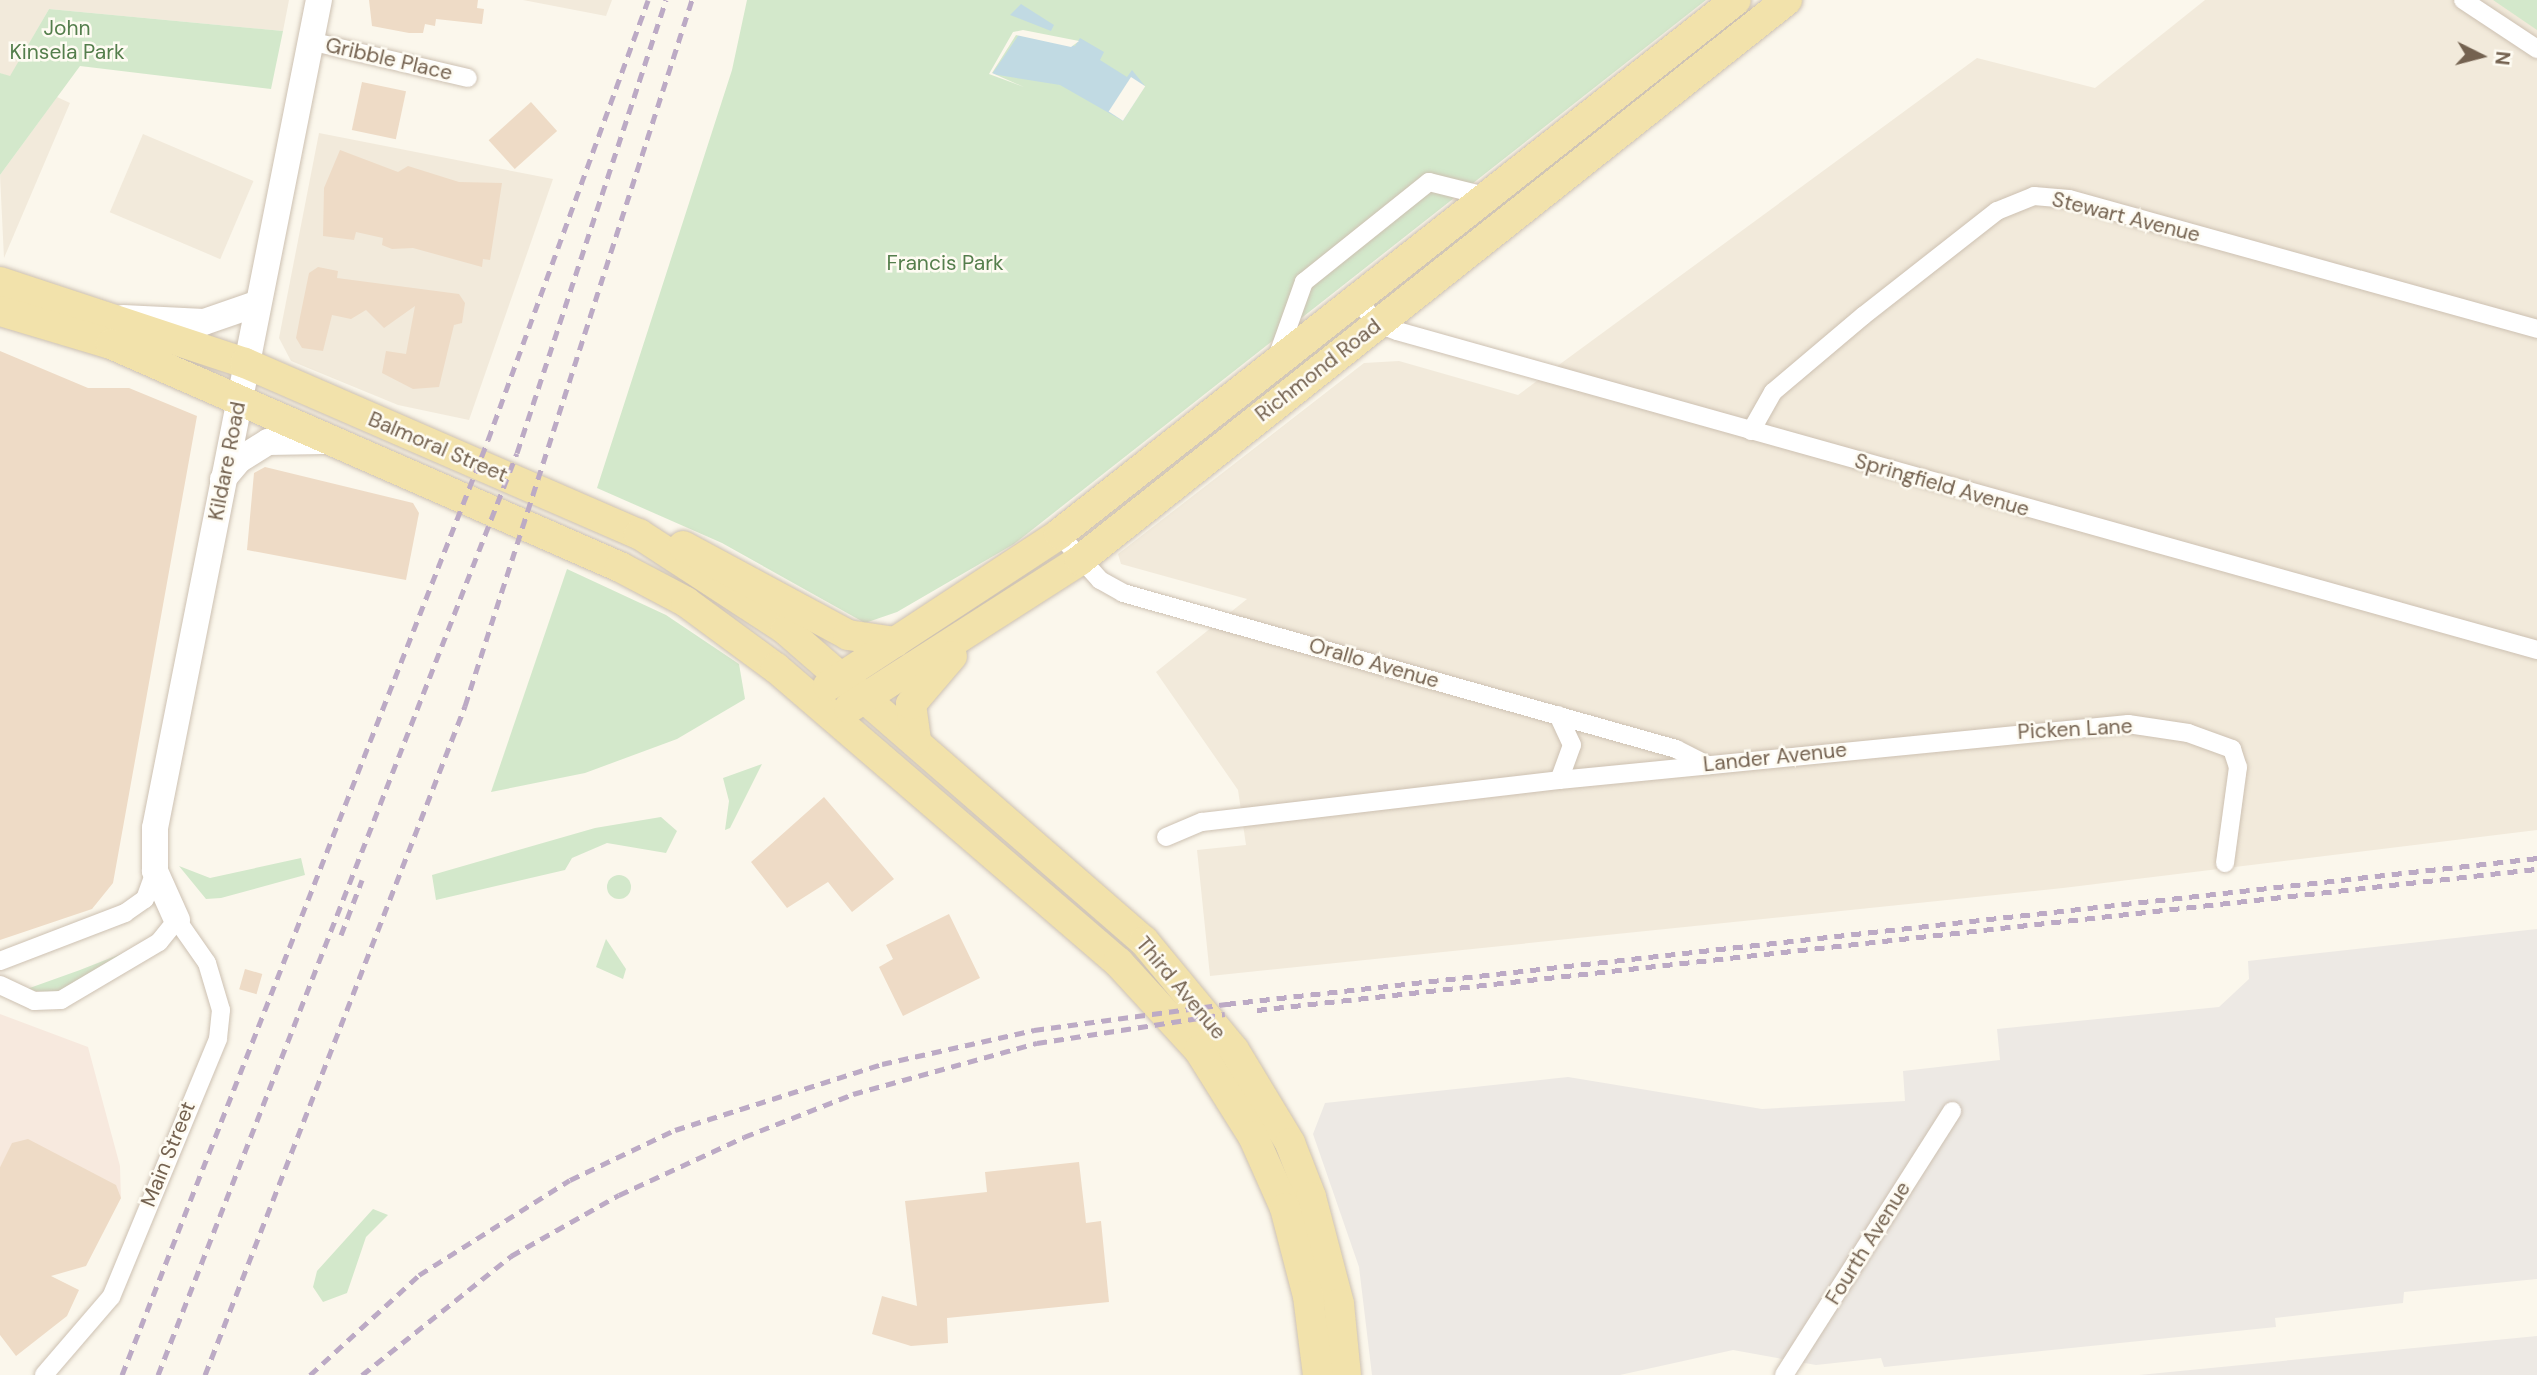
<!DOCTYPE html>
<html>
<head>
<meta charset="utf-8">
<style>
	body { margin:0 }
	#map { position:relative; width:2537px; height:1375px; overflow:hidden; background:#fbf7ec; font-family:"DM Sans",sans-serif }
	div>[style] { position:absolute }
	.residential>* { inset:0; background:#f2eadb; transform-origin:0 0 }
	.commercial>* { inset:0; background:#f7e9de }
	.industrial>* { inset:0; background:#ede9e4 }
	.green>* { inset:0; background:#d3e8cb }
	.round { border-radius:50% }
	.water>* { inset:0; background:#c1dae3 }
	.pier>* { inset:0; background:#fbf7ec; transform-origin:0 0 }
	.building>* { inset:0; background:#eedbc6; transform-origin:0 0 }
	.roads { filter:drop-shadow(0 0 2px #cdc1b2) drop-shadow(0 0 2px #cdc1b2) }
	.street>* { height:18px; margin:-9px; padding:0 9px; transform-origin:9px; border-radius:9px; background:#fff }
	.secondary>* { height:26px; margin:-13px; padding:0 13px; transform-origin:13px; border-radius:13px; background:#fff }
	.primary>* { height:30px; margin:-15px; padding:0 15px; transform-origin:15px; border-radius:15px; background:#f2e2ab }
	.rail>* { height:5px; margin-top:-2.5px; transform-origin:0; background:repeating-linear-gradient(90deg,#bcaac5 0 10px,transparent 0 17px) }
	span { translate:-50% -50%; white-space:nowrap; text-align:center; line-height:1.15; -webkit-text-stroke:5px #fefbf2; paint-order:stroke }
	.park-label { font-size:21px; color:#547e4c }
	.street-label { font-size:21px; color:#746250 }
	.north { position:absolute; left:2446px; top:21px; width:70px; height:70px; -webkit-text-stroke:5px #fefbf2; paint-order:stroke; rotate:96deg; font-size:19px; font-weight:700; line-height:28px; text-align:center; color:#746250 }
	.north::after { content:''; display:block; margin:auto; width:24px; height:32px; background:#746250; clip-path:polygon(50% 0,100% 100%,50% 72%,0 100%) }
</style>
</head>
<body>
<div id="map">
	<div class="residential">
		<i style="clip-path:polygon(0 0,289px 0,283px 31px,49px 9px,10px 77px,0 73px)"></i>
		<i style="clip-path:polygon(523px 0,612px 0,606px 16px)"></i>
		<i style="clip-path:polygon(2205px 0,2537px 0,2537px 830px,2063px 888px,1210px 976px,1197px 850px,1246px 845px,1238px 790px,1156px 672px,1247px 599px,1121px 564px,1118px 554px,1364px 363px,1399px 361px,1518px 395px,1977px 58px,2095px 88px)"></i>
		<i style="clip-path:polygon(57px 97px,70px 103px,4px 258px,0 175px)"></i>
		<i style="clip-path:polygon(319px 133px,553px 179px,469px 420px,398px 405px,291px 361px,279px 338px)"></i>
		<i style="left:143px;top:134px;width:120px;height:85px;rotate:23deg"></i>
	</div>
	<div class="commercial">
		<i style="clip-path:polygon(0 1014px,88px 1047px,120px 1166px,121px 1199px,13px 1143px,0 1167px)"></i>
	</div>
	<div class="industrial">
		<i style="clip-path:polygon(2537px 929px,2537px 1279px,2404px 1292px,2403px 1303px,2275px 1318px,2276px 1327px,1884px 1367px,1881px 1358px,1816px 1365px,1733px 1350px,1620px 1375px,1372px 1375px,1359px 1267px,1313px 1134px,1325px 1103px,1568px 1077px,1762px 1109px,1905px 1101px,1903px 1071px,2000px 1060px,1997px 1029px,2219px 1007px,2249px 979px,2248px 961px)"></i>
		<i style="clip-path:polygon(2537px 1336px,2537px 1375px,2139px 1375px)"></i>
	</div>
	<div class="green">
		<i style="clip-path:polygon(747px 0,1706px 0,1014px 544px,897px 612px,865px 623px,722px 543px,597px 488px,732px 70px)"></i>
		<i style="clip-path:polygon(2493px 0,2537px 0,2537px 30px)"></i>
		<i style="clip-path:polygon(49px 9px,283px 31px,271px 89px,80px 66px,0 175px,0 73px,10px 76px)"></i>
		<i style="clip-path:polygon(567px 569px,666px 615px,739px 664px,745px 699px,677px 739px,585px 773px,491px 792px)"></i>
		<i style="clip-path:polygon(762px 764px,730px 828px,725px 830px,729px 801px,723px 778px)"></i>
		<i style="clip-path:polygon(661px 817px,677px 831px,666px 853px,607px 843px,572px 858px,565px 870px,436px 900px,432px 875px,595px 828px)"></i>
		<i style="clip-path:polygon(301px 858px,305px 875px,221px 898px,206px 899px,179px 866px,210px 878px)"></i>
		<i class="round" style="left:607px;top:875px;width:24px;height:24px"></i>
		<i style="clip-path:polygon(606px 939px,626px 969px,623px 979px,596px 967px)"></i>
		<i style="clip-path:polygon(141px 946px,58px 993px,24px 990px,80px 970px)"></i>
		<i style="clip-path:polygon(373px 1209px,388px 1215px,366px 1237px,347px 1293px,323px 1302px,313px 1287px,317px 1271px)"></i>
	</div>
	<div class="water">
		<i style="clip-path:polygon(1021px 4px,1054px 25px,1051px 31px,1010px 15px)"></i>
		<i style="clip-path:polygon(1020px 33px,1075px 46px,1080px 38px,1104px 52px,1100px 60px,1127px 77px,1132px 70px,1145px 86px,1123px 121px,1060px 85px,992px 74px)"></i>
	</div>
	<div class="pier">
		<i style="clip-path:polygon(1023px 30px,1079px 41px,1071px 47px,1016px 35px,992px 73px,1024px 87px,989px 74px,1013px 32px)"></i>
		<i style="left:1131px;top:77px;width:17px;height:41px;rotate:33deg"></i>
	</div>
	<div class="building">
		<i style="clip-path:polygon(369px 0,478px 0,477px 8px,484px 9px,482px 24px,436px 19px,435px 26px,425px 24px,423px 33px,409px 33px,372px 26px)"></i>
		<i style="left:362px;top:82px;width:45px;height:49px;rotate:12deg"></i>
		<i style="left:531px;top:102px;width:39px;height:57px;rotate:48deg"></i>
		<i style="clip-path:polygon(340px 150px,398px 172px,408px 166px,459px 182px,502px 183px,490px 260px,483px 259px,482px 267px,413px 248px,392px 249px,382px 245px,383px 238px,356px 232px,354px 240px,323px 236px,324px 188px)"></i>
		<i style="clip-path:polygon(318px 267px,338px 271px,337px 278px,459px 294px,465px 303px,462px 323px,454px 325px,439px 387px,413px 389px,382px 373px,386px 351px,406px 354px,415px 306px,384px 328px,366px 310px,351px 319px,332px 315px,323px 351px,302px 348px,296px 338px,300px 317px,309px 273px)"></i>
		<i style="clip-path:polygon(0 351px,88px 388px,129px 388px,197px 416px,113px 883px,92px 909px,0 940px)"></i>
		<i style="clip-path:polygon(265px 467px,413px 503px,419px 513px,406px 580px,247px 550px,254px 473px)"></i>
		<i style="clip-path:polygon(824px 797px,894px 879px,852px 912px,828px 882px,787px 908px,751px 862px)"></i>
		<i style="clip-path:polygon(949px 914px,980px 978px,903px 1016px,879px 967px,893px 959px,886px 945px)"></i>
		<i style="left:245px;top:969px;width:18px;height:21px;rotate:16deg"></i>
		<i style="clip-path:polygon(28px 1139px,116px 1185px,121px 1198px,86px 1266px,51px 1276px,79px 1290px,67px 1316px,16px 1356px,0 1335px,0 1167px,12px 1143px)"></i>
		<i style="clip-path:polygon(1079px 1162px,1086px 1223px,1101px 1221px,1109px 1302px,947px 1318px,948px 1343px,911px 1346px,872px 1334px,882px 1296px,917px 1306px,905px 1201px,987px 1192px,985px 1172px)"></i>
	</div>
	<div class="roads">
		<div class="street">
			<i style="left:2463px;top:0;width:89px;rotate:33.5deg"></i>
			<i style="left:310px;top:41px;width:162px;rotate:13.2deg"></i>
			<i style="left:1358px;top:300px;width:29px;rotate:52deg"></i>
			<i style="left:1376px;top:323px;width:22px;rotate:21deg"></i>
			<i style="left:1397px;top:331px;width:1184px;rotate:15.63deg"></i>
			<i style="left:1276px;top:360px;width:83px;rotate:-70.3deg"></i>
			<i style="left:1304px;top:282px;width:160px;rotate:-38.7deg"></i>
			<i style="left:1429px;top:182px;width:62px;rotate:14deg"></i>
			<i style="left:1751px;top:431px;width:45px;rotate:-60.6deg"></i>
			<i style="left:1773px;top:392px;width:118px;rotate:-40.2deg"></i>
			<i style="left:1863px;top:316px;width:170px;rotate:-38.1deg"></i>
			<i style="left:1997px;top:211px;width:40px;rotate:-22deg"></i>
			<i style="left:2034px;top:196px;width:35px;rotate:5deg"></i>
			<i style="left:2069px;top:199px;width:486px;rotate:15.5deg"></i>
			<i style="left:1059px;top:534px;width:62px;rotate:48.3deg"></i>
			<i style="left:1100px;top:580px;width:26px;rotate:29deg"></i>
			<i style="left:1123px;top:593px;width:575px;rotate:15.75deg"></i>
			<i style="left:1676px;top:749px;width:36px;rotate:27deg"></i>
			<i style="left:1558px;top:715px;width:33px;rotate:65deg"></i>
			<i style="left:1572px;top:745px;width:37px;rotate:110deg"></i>
			<i style="left:1166px;top:837px;width:39px;rotate:-23deg"></i>
			<i style="left:1202px;top:822px;width:359px;rotate:-6.7deg"></i>
			<i style="left:1559px;top:780px;width:572px;rotate:-5.62deg"></i>
			<i style="left:2128px;top:724px;width:61px;rotate:8.5deg"></i>
			<i style="left:2188px;top:733px;width:47px;rotate:20deg"></i>
			<i style="left:2232px;top:749px;width:19px;rotate:72deg"></i>
			<i style="left:2238px;top:767px;width:97px;rotate:97.7deg"></i>
			<i style="left:0;top:961px;width:134px;rotate:-21deg"></i>
			<i style="left:125px;top:913px;width:24px;rotate:-35deg"></i>
			<i style="left:145px;top:899px;width:30px;rotate:-70deg"></i>
			<i style="left:0;top:985px;width:38px;rotate:25deg"></i>
			<i style="left:34px;top:1001px;width:27px;rotate:-2deg"></i>
			<i style="left:61px;top:1000px;width:114px;rotate:-30.6deg"></i>
			<i style="left:159px;top:942px;width:28px;rotate:-51deg"></i>
			<i style="left:177px;top:920px;width:52px;rotate:55.1deg"></i>
			<i style="left:207px;top:963px;width:49px;rotate:73.4deg"></i>
			<i style="left:221px;top:1010px;width:29px;rotate:96deg"></i>
			<i style="left:218px;top:1039px;width:279px;rotate:112.5deg"></i>
			<i style="left:111px;top:1297px;width:103px;rotate:130.7deg"></i>
			<i style="left:1784px;top:1375px;width:313px;rotate:-57.5deg"></i>
		</div>
		<div class="secondary">
			<i style="left:123px;top:318px;width:81px;rotate:2.8deg"></i>
			<i style="left:204px;top:322px;width:55px;rotate:-19.1deg"></i>
			<i style="left:223px;top:479px;width:25px;rotate:-50deg"></i>
			<i style="left:239px;top:460px;width:34px;rotate:-32deg"></i>
			<i style="left:268px;top:442px;width:56px;rotate:-1deg"></i>
			<i style="left:177px;top:920px;width:54px;rotate:-114.2deg"></i>
			<i style="left:155px;top:871px;width:43px;rotate:-90deg"></i>
			<i style="left:155px;top:828px;width:844px;rotate:-78.8deg"></i>
		</div>
		<div class="primary">
			<i style="left:0;top:282px;width:258px;rotate:18.3deg"></i>
			<i style="left:245px;top:363px;width:430px;rotate:23.5deg"></i>
			<i style="left:639px;top:534px;width:176px;rotate:33.1deg"></i>
			<i style="left:786px;top:630px;width:474px;rotate:41deg"></i>
			<i style="left:1144px;top:941px;width:141px;rotate:50.5deg"></i>
			<i style="left:1234px;top:1050px;width:109px;rotate:58.9deg"></i>
			<i style="left:1290px;top:1143px;width:58px;rotate:68.7deg"></i>
			<i style="left:1311px;top:1197px;width:111px;rotate:75.3deg"></i>
			<i style="left:1339px;top:1304px;width:71px;rotate:84.4deg"></i>
			<i style="left:0;top:311px;width:116px;rotate:16.6deg"></i>
			<i style="left:111px;top:344px;width:556px;rotate:23.66deg"></i>
			<i style="left:620px;top:567px;width:75px;rotate:27.9deg"></i>
			<i style="left:686px;top:602px;width:112px;rotate:36.3deg"></i>
			<i style="left:776px;top:668px;width:451px;rotate:40.7deg"></i>
			<i style="left:1118px;top:962px;width:120px;rotate:47.4deg"></i>
			<i style="left:1199px;top:1050px;width:102px;rotate:57.9deg"></i>
			<i style="left:1253px;top:1136px;width:79px;rotate:66deg"></i>
			<i style="left:1285px;top:1208px;width:91px;rotate:75.4deg"></i>
			<i style="left:1308px;top:1296px;width:80px;rotate:82.8deg"></i>
			<i style="left:683px;top:546px;width:187px;rotate:28.3deg"></i>
			<i style="left:848px;top:635px;width:48px;rotate:8.5deg"></i>
			<i style="left:828px;top:686px;width:277px;rotate:-33.3deg"></i>
			<i style="left:1059px;top:534px;width:862px;rotate:-38.27deg"></i>
			<i style="left:849px;top:708px;width:274px;rotate:-32.6deg"></i>
			<i style="left:1080px;top:560px;width:902px;rotate:-38.38deg"></i>
			<i style="left:916px;top:740px;width:36px;rotate:-98deg"></i>
			<i style="left:911px;top:704px;width:63px;rotate:-49.5deg"></i>
		</div>
	</div>
	<div class="rail">
		<i style="left:341px;top:935px;width:59px;rotate:-69.1deg"></i>
		<i style="left:1257px;top:1010px;width:1288px;rotate:-6.29deg"></i>
		<i style="left:122px;top:1375px;width:1004px;rotate:-68.62deg"></i>
		<i style="left:488px;top:440px;width:468px;rotate:-70deg"></i>
		<i style="left:158px;top:1375px;width:989px;rotate:-68.73deg"></i>
		<i style="left:517px;top:453px;width:477px;rotate:-71.8deg"></i>
		<i style="left:205px;top:1375px;width:718px;rotate:-68.76deg"></i>
		<i style="left:465px;top:706px;width:742px;rotate:-72.18deg"></i>
		<i style="left:310px;top:1375px;width:148px;rotate:-42.5deg"></i>
		<i style="left:419px;top:1275px;width:178px;rotate:-32.2deg"></i>
		<i style="left:570px;top:1180px;width:116px;rotate:-25.5deg"></i>
		<i style="left:675px;top:1130px;width:217px;rotate:-17.7deg"></i>
		<i style="left:882px;top:1064px;width:156px;rotate:-12.6deg"></i>
		<i style="left:1034px;top:1030px;width:194px;rotate:-7.7deg"></i>
		<i style="left:1226px;top:1004px;width:1319px;rotate:-6.35deg"></i>
		<i style="left:362px;top:1375px;width:191px;rotate:-38.6deg"></i>
		<i style="left:511px;top:1256px;width:124px;rotate:-29.5deg"></i>
		<i style="left:619px;top:1195px;width:138px;rotate:-24.9deg"></i>
		<i style="left:744px;top:1137px;width:117px;rotate:-21.5deg"></i>
		<i style="left:853px;top:1094px;width:191px;rotate:-15.5deg"></i>
		<i style="left:1037px;top:1043px;width:190px;rotate:-8.8deg"></i>
	</div>
	<div class="park-label">
		<span style="left:67px;top:40px">John<br>Kinsela Park</span>
		<span style="left:945px;top:263px">Francis Park</span>
	</div>
	<div class="street-label">
		<span style="left:389px;top:59px;rotate:13deg">Gribble Place</span>
		<span style="left:2126px;top:217px;rotate:14deg">Stewart Avenue</span>
		<span style="left:1318px;top:370px;rotate:-38deg">Richmond Road</span>
		<span style="left:438px;top:447px;rotate:23deg">Balmoral Street</span>
		<span style="left:227px;top:461px;rotate:-79deg">Kildare Road</span>
		<span style="left:1942px;top:485px;rotate:16deg">Springfield Avenue</span>
		<span style="left:1374px;top:663px;rotate:16deg">Orallo Avenue</span>
		<span style="left:2075px;top:729px;rotate:-3deg">Picken Lane</span>
		<span style="left:1775px;top:757px;rotate:-6deg">Lander Avenue</span>
		<span style="left:1181px;top:988px;rotate:50deg">Third Avenue</span>
		<span style="left:168px;top:1154px;rotate:-68deg">Main Street</span>
		<span style="left:1868px;top:1243px;rotate:-58deg">Fourth Avenue</span>
	</div>
	<div class="north">N</div>
</div>
</body>
</html>
